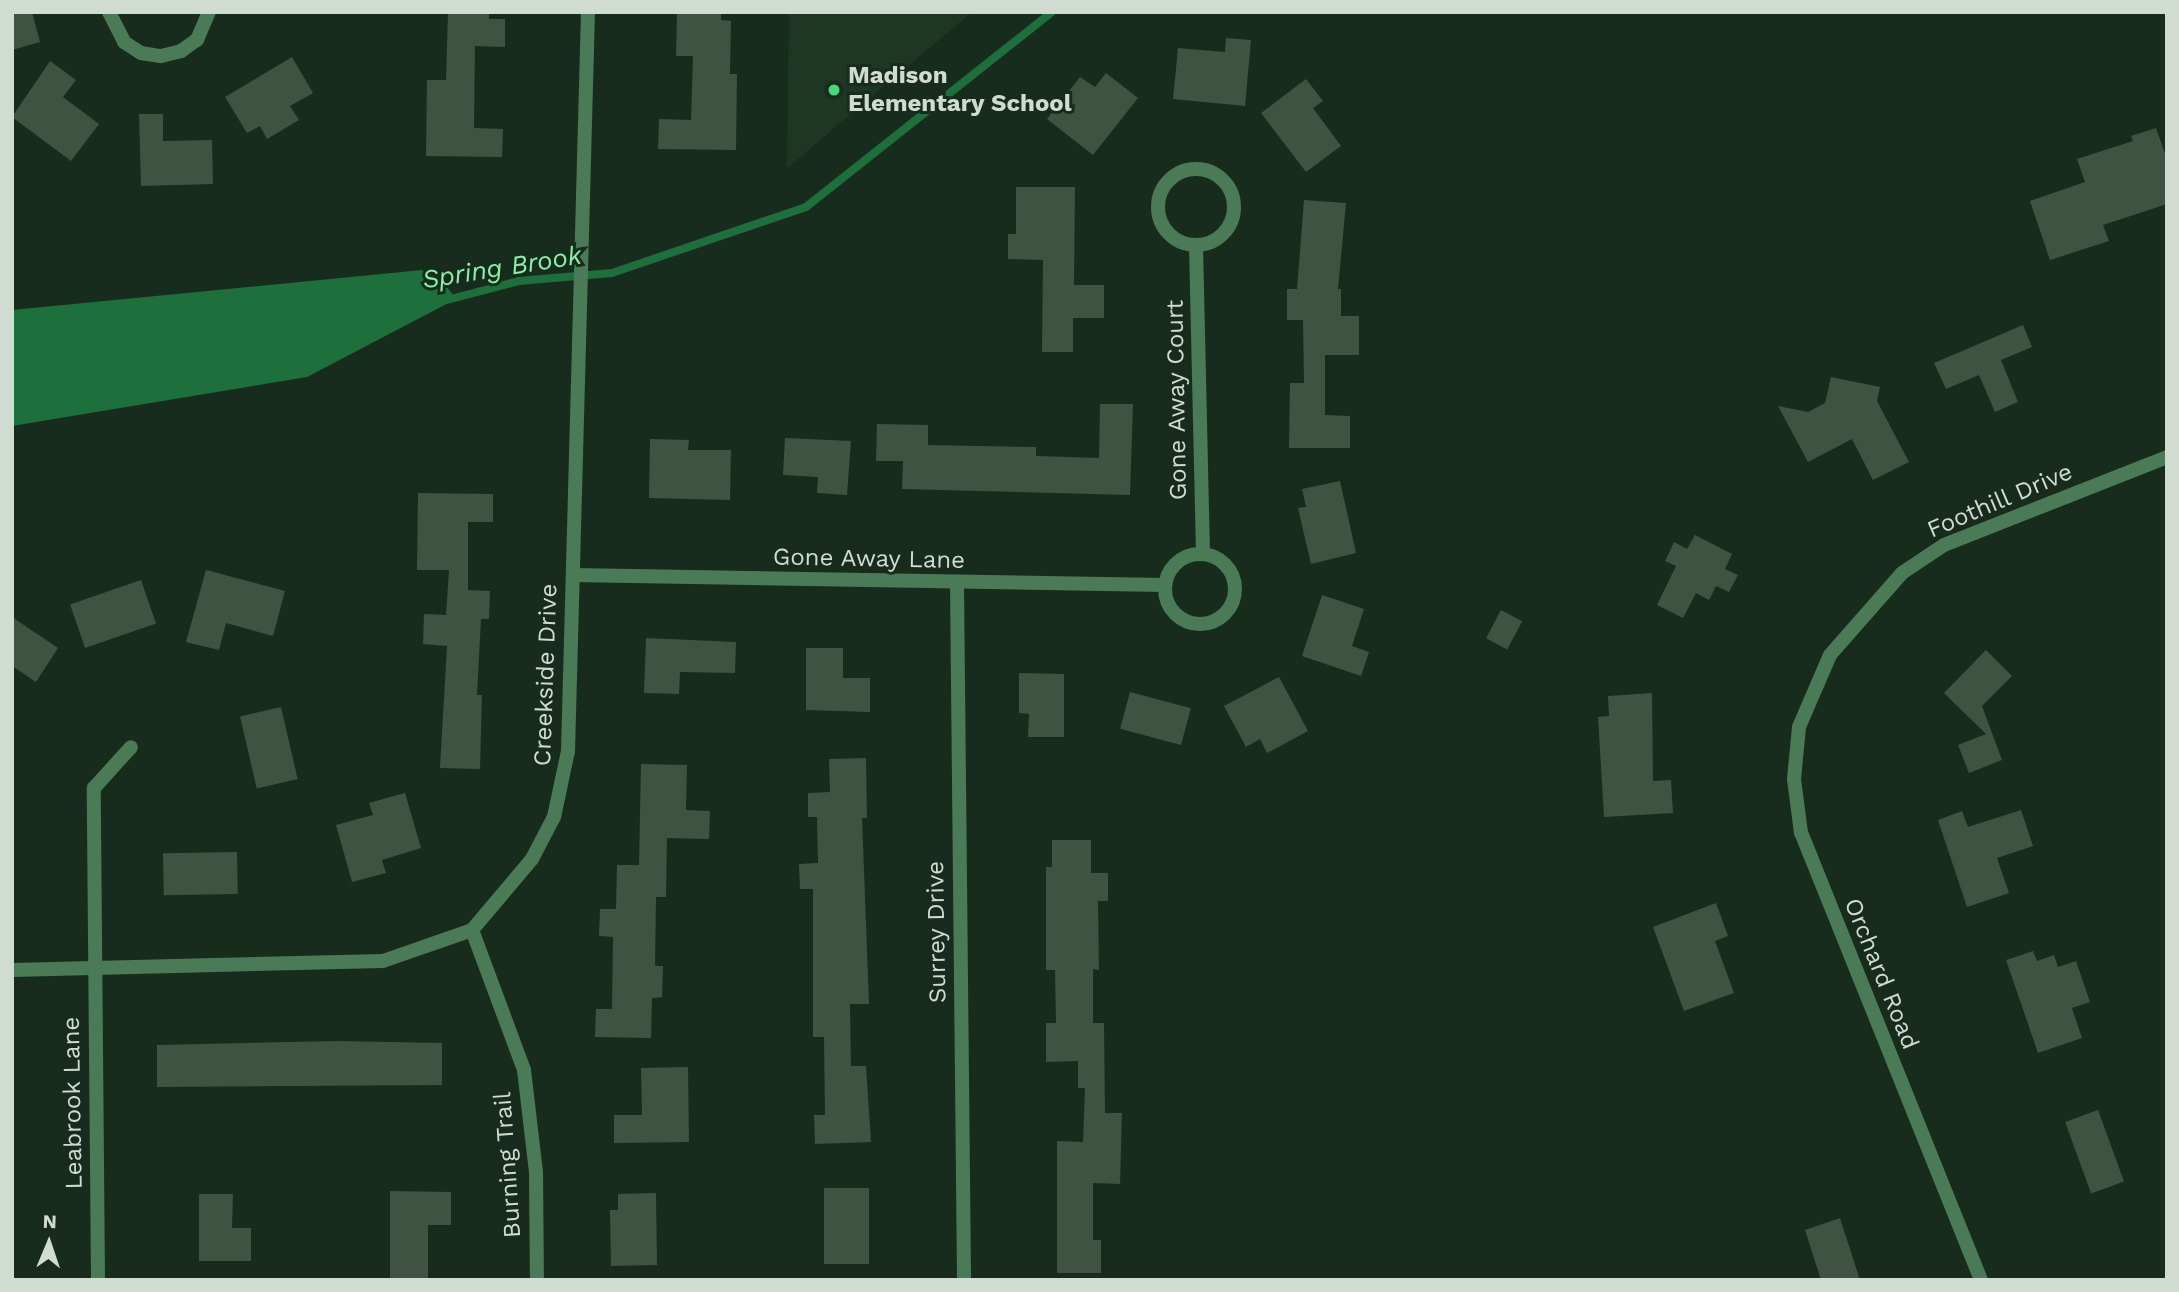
<!DOCTYPE html>
<html>
<head>
<meta charset="utf-8">
<style>
	body { margin:0 }
	#map { position:relative; width:2179px; height:1292px; overflow:hidden; background:#182c1d; font-family:"Work Sans",sans-serif }
	div>[style] { position:absolute }
	.built>* { inset:0; background:#1e3725 }
	.water>* { inset:0; background:#1d703b }
	.stream>* { height:8px; margin:-4px; padding:0 4px; transform-origin:4px; border-radius:4px; background:#1d703b }
	.building>* { inset:0; background:#3f5343; transform-origin:0 0 }
	.street>* { height:14px; margin:-7px; padding:0 7px; transform-origin:7px; border-radius:7px; background:#4a7b56 }
	.street>.ring { margin:-7px; padding:0; box-sizing:content-box; background:none; border:14px solid #4a7b56; border-radius:50% }
	.dots>* { width:19px; height:19px; translate:-50% -50%; box-sizing:border-box; border:4px solid #182c1d; border-radius:50% }
	span { translate:-50% -50%; white-space:nowrap; text-align:center; line-height:1.15; -webkit-text-stroke:6px #182c1d; paint-order:stroke }
	.poi-label { font-size:24px; color:#d0dcd2; font-weight:700 }
	.left { translate:0 -50%; text-align:left }
	.street-label { font-size:24px; color:#d0dcd2 }
	.water-label { font-size:26px; color:#89f1a4; font-style:italic }
	.frame { position:absolute; inset:0; border:14px solid #d0dcd2; pointer-events:none }
	.north { position:absolute; left:14px; top:1208px; width:70px; height:70px; -webkit-text-stroke:5px #182c1d; paint-order:stroke; rotate:2deg; font-size:19px; font-weight:700; line-height:28px; text-align:center; color:#d0dcd2 }
	.north::after { content:''; display:block; margin:auto; width:24px; height:32px; background:#d0dcd2; clip-path:polygon(50% 0,100% 100%,50% 72%,0 100%) }
</style>
</head>
<body>
<div id="map">
	<div class="built">
		<i style="clip-path:polygon(789px 12px,972px 12px,787px 168px)"></i>
	</div>
	<div class="water">
		<i style="clip-path:polygon(422px 270px,441px 279px,456px 299px,307px 377px,12px 426px,12px 310px)"></i>
	</div>
	<div class="stream">
		<i style="left:447px;top:300px;width:74px;rotate:-14.8deg"></i>
		<i style="left:519px;top:281px;width:93px;rotate:-4.9deg"></i>
		<i style="left:612px;top:273px;width:205px;rotate:-18.8deg"></i>
		<i style="left:806px;top:207px;width:314px;rotate:-38.4deg"></i>
	</div>
	<div class="building">
		<i style="clip-path:polygon(12px 12px,32px 12px,40px 42px,12px 50px)"></i>
		<i style="clip-path:polygon(448px 12px,489px 12px,489px 19px,505px 19px,505px 47px,475px 46px,474px 128px,503px 129px,502px 157px,426px 156px,427px 80px,446px 80px)"></i>
		<i style="clip-path:polygon(677px 12px,721px 12px,721px 20px,731px 21px,730px 74px,737px 74px,736px 150px,658px 149px,659px 119px,691px 120px,693px 56px,676px 56px)"></i>
		<i style="clip-path:polygon(1226px 38px,1251px 40px,1245px 106px,1173px 99px,1178px 48px,1225px 52px)"></i>
		<i style="clip-path:polygon(292px 57px,313px 93px,290px 106px,299px 120px,267px 139px,260px 126px,247px 133px,225px 97px)"></i>
		<i style="clip-path:polygon(50px 61px,76px 80px,63px 97px,99px 124px,71px 161px,12px 117px)"></i>
		<i style="clip-path:polygon(1106px 73px,1138px 98px,1093px 155px,1047px 119px,1080px 77px,1095px 87px)"></i>
		<i style="clip-path:polygon(1306px 79px,1323px 101px,1313px 108px,1341px 146px,1306px 172px,1261px 113px)"></i>
		<i style="clip-path:polygon(139px 114px,163px 114px,163px 141px,212px 140px,213px 184px,141px 186px)"></i>
		<i style="clip-path:polygon(2156px 128px,2167px 159px,2167px 204px,2103px 225px,2109px 241px,2050px 260px,2030px 201px,2085px 182px,2077px 159px,2133px 141px,2131px 136px)"></i>
		<i style="clip-path:polygon(1016px 187px,1075px 187px,1074px 285px,1104px 285px,1104px 318px,1073px 318px,1073px 352px,1042px 352px,1043px 260px,1008px 259px,1008px 234px,1016px 234px)"></i>
		<i style="clip-path:polygon(1304px 200px,1346px 203px,1338px 289px,1341px 289px,1341px 316px,1359px 316px,1359px 355px,1325px 355px,1325px 415px,1350px 416px,1350px 448px,1289px 448px,1290px 383px,1304px 383px,1303px 320px,1287px 320px,1287px 289px,1297px 289px)"></i>
		<i style="clip-path:polygon(2023px 325px,2032px 347px,2001px 360px,2018px 402px,1995px 412px,1979px 375px,1946px 389px,1934px 363px)"></i>
		<i style="clip-path:polygon(1831px 377px,1880px 387px,1877px 401px,1909px 462px,1873px 480px,1852px 439px,1808px 462px,1778px 406px,1808px 412px,1825px 403px)"></i>
		<i style="clip-path:polygon(1100px 404px,1133px 404px,1130px 495px,902px 489px,903px 461px,876px 461px,877px 424px,928px 425px,928px 445px,1036px 447px,1036px 456px,1099px 458px)"></i>
		<i style="clip-path:polygon(785px 438px,851px 441px,847px 495px,817px 493px,818px 477px,783px 475px)"></i>
		<i style="clip-path:polygon(650px 439px,689px 440px,688px 450px,731px 450px,730px 500px,649px 498px)"></i>
		<i style="clip-path:polygon(1340px 481px,1356px 553px,1311px 564px,1298px 508px,1306px 507px,1302px 489px)"></i>
		<i style="clip-path:polygon(418px 493px,493px 494px,493px 522px,468px 522px,468px 590px,490px 591px,489px 619px,481px 619px,477px 695px,482px 695px,480px 769px,440px 768px,447px 646px,423px 644px,424px 614px,446px 615px,449px 570px,417px 570px)"></i>
		<i style="clip-path:polygon(1695px 535px,1732px 554px,1725px 569px,1738px 575px,1729px 592px,1716px 586px,1709px 600px,1696px 593px,1683px 618px,1657px 605px,1676px 566px,1665px 561px,1674px 542px,1687px 549px)"></i>
		<i style="clip-path:polygon(206px 570px,285px 591px,273px 636px,226px 623px,219px 650px,186px 642px)"></i>
		<i style="left:141px;top:580px;width:46px;height:75px;rotate:71deg"></i>
		<i style="clip-path:polygon(1322px 595px,1364px 609px,1352px 646px,1369px 652px,1361px 676px,1302px 656px)"></i>
		<i style="left:1501px;top:610px;width:24px;height:32px;rotate:28deg"></i>
		<i style="clip-path:polygon(12px 617px,58px 648px,36px 682px,12px 666px)"></i>
		<i style="clip-path:polygon(646px 638px,736px 642px,735px 673px,680px 672px,679px 694px,644px 693px)"></i>
		<i style="clip-path:polygon(806px 648px,843px 648px,843px 678px,870px 678px,870px 712px,806px 710px)"></i>
		<i style="clip-path:polygon(1986px 650px,2012px 676px,1982px 706px,2002px 760px,1969px 773px,1958px 745px,1986px 734px,1944px 693px)"></i>
		<i style="clip-path:polygon(1019px 673px,1064px 674px,1064px 737px,1028px 737px,1029px 714px,1019px 713px)"></i>
		<i style="clip-path:polygon(1279px 677px,1308px 731px,1267px 753px,1260px 739px,1246px 747px,1224px 706px)"></i>
		<i style="left:1130px;top:692px;width:63px;height:38px;rotate:15deg"></i>
		<i style="clip-path:polygon(1652px 693px,1653px 781px,1671px 780px,1673px 813px,1604px 817px,1598px 717px,1609px 716px,1608px 696px)"></i>
		<i style="left:281px;top:707px;width:74px;height:42px;rotate:77deg"></i>
		<i style="clip-path:polygon(866px 758px,867px 818px,862px 818px,869px 1004px,850px 1004px,851px 1066px,866px 1066px,871px 1142px,815px 1144px,814px 1115px,825px 1115px,824px 1037px,813px 1037px,813px 889px,800px 889px,799px 864px,818px 863px,817px 817px,808px 817px,808px 793px,830px 792px,829px 759px)"></i>
		<i style="clip-path:polygon(641px 764px,687px 765px,686px 810px,710px 811px,709px 839px,667px 838px,666px 897px,656px 897px,655px 966px,663px 966px,662px 997px,652px 998px,651px 1038px,595px 1037px,596px 1009px,612px 1009px,613px 937px,599px 936px,600px 909px,616px 909px,617px 865px,639px 865px)"></i>
		<i style="clip-path:polygon(405px 793px,421px 848px,382px 860px,386px 873px,352px 882px,336px 825px,373px 815px,369px 803px)"></i>
		<i style="clip-path:polygon(2021px 810px,2033px 846px,1997px 858px,2009px 893px,1967px 907px,1938px 820px,1962px 811px,1968px 827px)"></i>
		<i style="clip-path:polygon(1052px 840px,1091px 840px,1091px 873px,1108px 873px,1108px 901px,1098px 901px,1099px 970px,1093px 969px,1093px 1023px,1104px 1023px,1105px 1113px,1122px 1113px,1120px 1184px,1093px 1183px,1093px 1240px,1101px 1240px,1101px 1273px,1057px 1273px,1057px 1141px,1083px 1142px,1085px 1088px,1078px 1088px,1078px 1061px,1046px 1062px,1046px 1023px,1056px 1023px,1055px 970px,1046px 970px,1046px 867px,1052px 867px)"></i>
		<i style="left:237px;top:852px;width:42px;height:74px;rotate:89deg"></i>
		<i style="clip-path:polygon(1716px 903px,1728px 936px,1715px 941px,1734px 993px,1684px 1011px,1653px 927px)"></i>
		<i style="clip-path:polygon(2033px 951px,2037px 961px,2054px 955px,2058px 967px,2076px 961px,2090px 1002px,2072px 1008px,2082px 1038px,2038px 1053px,2006px 960px)"></i>
		<i style="clip-path:polygon(338px 1041px,442px 1043px,442px 1085px,157px 1087px,157px 1045px)"></i>
		<i style="clip-path:polygon(688px 1067px,689px 1142px,614px 1143px,614px 1115px,642px 1115px,641px 1068px)"></i>
		<i style="left:2098px;top:1110px;width:76px;height:35px;rotate:70deg"></i>
		<i style="left:824px;top:1188px;width:45px;height:76px"></i>
		<i style="clip-path:polygon(390px 1191px,451px 1192px,451px 1225px,428px 1225px,428px 1280px,390px 1280px)"></i>
		<i style="clip-path:polygon(656px 1193px,657px 1265px,611px 1266px,610px 1210px,618px 1210px,618px 1194px)"></i>
		<i style="clip-path:polygon(199px 1194px,233px 1194px,232px 1228px,251px 1228px,251px 1261px,199px 1261px)"></i>
		<i style="clip-path:polygon(1840px 1218px,1860px 1280px,1821px 1280px,1805px 1230px)"></i>
	</div>
	<div class="street">
		<i style="left:109px;top:12px;width:34px;rotate:63deg"></i>
		<i style="left:124px;top:42px;width:20px;rotate:33deg"></i>
		<i style="left:141px;top:53px;width:20px;rotate:9deg"></i>
		<i style="left:161px;top:56px;width:21px;rotate:-14deg"></i>
		<i style="left:181px;top:51px;width:19px;rotate:-35deg"></i>
		<i style="left:197px;top:40px;width:30px;rotate:-67deg"></i>
		<i class="ring" style="left:1158px;top:169px;width:62px;height:62px"></i>
		<i style="left:1196px;top:245px;width:309px;rotate:88.7deg"></i>
		<i class="ring" style="left:1165px;top:554px;width:56px;height:56px"></i>
		<i style="left:573px;top:575px;width:591px;rotate:0.97deg"></i>
		<i style="left:957px;top:584px;width:696px;rotate:89.42deg"></i>
		<i style="left:472px;top:930px;width:149px;rotate:69.6deg"></i>
		<i style="left:524px;top:1070px;width:103px;rotate:83.3deg"></i>
		<i style="left:536px;top:1172px;width:108px;rotate:89.5deg"></i>
		<i style="left:12px;top:970px;width:371px;rotate:-1.4deg"></i>
		<i style="left:383px;top:961px;width:94px;rotate:-19.2deg"></i>
		<i style="left:472px;top:930px;width:93px;rotate:-49.8deg"></i>
		<i style="left:532px;top:859px;width:47px;rotate:-62.4deg"></i>
		<i style="left:554px;top:817px;width:67px;rotate:-78deg"></i>
		<i style="left:568px;top:751px;width:739px;rotate:-88.45deg"></i>
		<i style="left:98px;top:1280px;width:492px;rotate:-90.5deg"></i>
		<i style="left:94px;top:788px;width:55px;rotate:-47.9deg"></i>
		<i style="left:1981px;top:1280px;width:482px;rotate:-111.9deg"></i>
		<i style="left:1801px;top:833px;width:54px;rotate:-97.4deg"></i>
		<i style="left:1794px;top:779px;width:52px;rotate:-84.5deg"></i>
		<i style="left:1799px;top:727px;width:78px;rotate:-66.7deg"></i>
		<i style="left:1830px;top:655px;width:109px;rotate:-48.7deg"></i>
		<i style="left:1902px;top:573px;width:50px;rotate:-33.7deg"></i>
		<i style="left:1944px;top:545px;width:240px;rotate:-21.5deg"></i>
	</div>
	<div class="dots">
		<i style="left:834px;top:90px;background:#48d779"></i>
	</div>
	<div class="poi-label">
		<span class="left" style="left:848px;top:90px">Madison<br>Elementary School</span>
	</div>
	<div class="street-label">
		<span style="left:1177px;top:400px;rotate:-91deg">Gone Away Court</span>
		<span style="left:2000px;top:501px;rotate:-23deg">Foothill Drive</span>
		<span style="left:869px;top:559px;rotate:1deg">Gone Away Lane</span>
		<span style="left:546px;top:675px;rotate:-88deg">Creekside Drive</span>
		<span style="left:937px;top:932px;rotate:-91deg">Surrey Drive</span>
		<span style="left:1881px;top:974px;rotate:68deg">Orchard Road</span>
		<span style="left:73px;top:1103px;rotate:-91deg">Leabrook Lane</span>
		<span style="left:508px;top:1165px;rotate:-94deg">Burning Trail</span>
	</div>
	<div class="water-label">
		<span style="left:502px;top:268px;rotate:-9deg">Spring Brook</span>
	</div>
	<div class="frame"></div>
	<div class="north">N</div>
</div>
</body>
</html>
